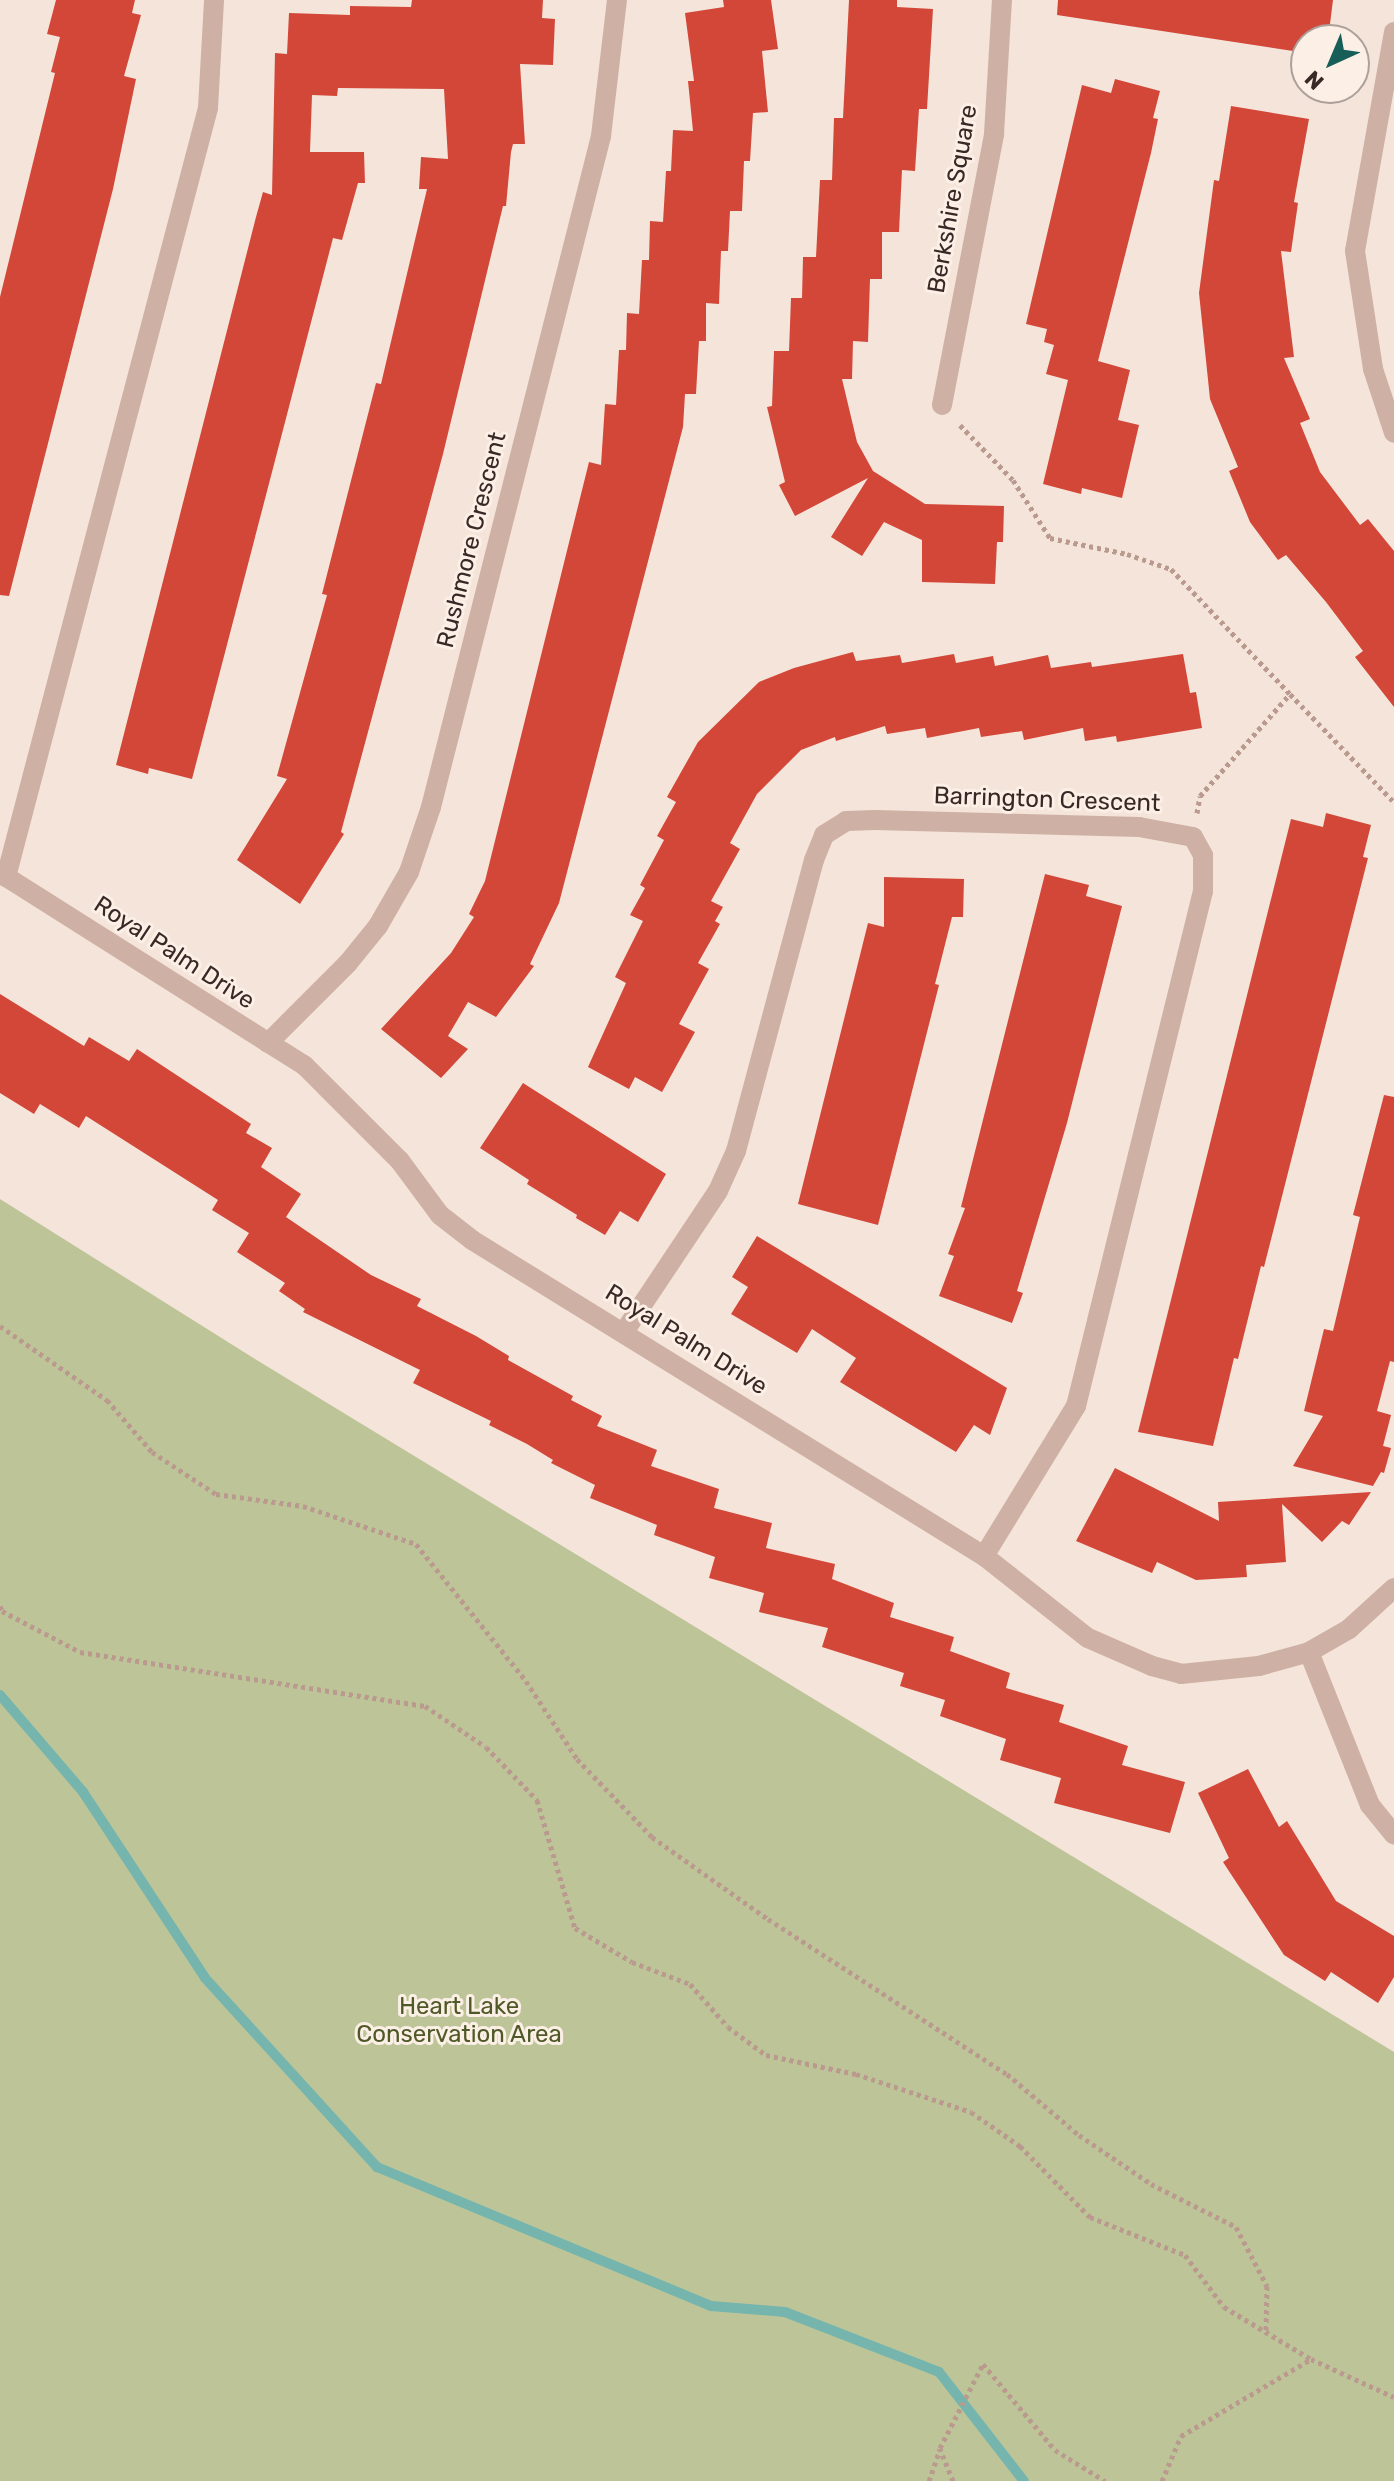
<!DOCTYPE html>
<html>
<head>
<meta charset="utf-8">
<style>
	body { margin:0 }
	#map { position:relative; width:1394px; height:2481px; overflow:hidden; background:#f4e4da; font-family:Rubik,sans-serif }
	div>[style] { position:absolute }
	.green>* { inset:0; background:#bdc598 }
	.stream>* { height:10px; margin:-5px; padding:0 5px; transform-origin:5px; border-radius:5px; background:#75b5ae }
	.building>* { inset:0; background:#d34739 }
	.path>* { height:5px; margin-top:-2.5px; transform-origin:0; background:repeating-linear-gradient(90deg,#ba9a8e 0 4px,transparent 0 8px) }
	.minor>* { height:20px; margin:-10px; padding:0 10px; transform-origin:10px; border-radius:10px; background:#ceb1a4 }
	span { translate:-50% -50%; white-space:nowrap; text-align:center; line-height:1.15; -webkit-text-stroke:6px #fbefe6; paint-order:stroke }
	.street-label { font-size:24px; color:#382927 }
	.park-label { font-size:24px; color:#4f5927 }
	.north { position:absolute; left:1290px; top:24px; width:80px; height:80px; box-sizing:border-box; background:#fbefe6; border:2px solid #ada09a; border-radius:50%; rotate:224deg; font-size:22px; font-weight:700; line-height:32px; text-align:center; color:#382927 }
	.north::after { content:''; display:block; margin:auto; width:28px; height:36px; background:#175e59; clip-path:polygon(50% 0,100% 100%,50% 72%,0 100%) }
</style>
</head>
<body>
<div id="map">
	<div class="green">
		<i style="clip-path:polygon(0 1199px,255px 1359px,1394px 2052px,1394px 2481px,0 2481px)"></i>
	</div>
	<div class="stream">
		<i style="left:0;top:1695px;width:128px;rotate:49.4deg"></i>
		<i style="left:83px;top:1792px;width:222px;rotate:56.7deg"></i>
		<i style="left:205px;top:1978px;width:256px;rotate:47.7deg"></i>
		<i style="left:377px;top:2167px;width:362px;rotate:22.6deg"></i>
		<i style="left:711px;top:2306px;width:74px;rotate:4.6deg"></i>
		<i style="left:785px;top:2312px;width:165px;rotate:21.3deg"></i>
		<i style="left:939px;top:2372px;width:138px;rotate:52.1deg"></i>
	</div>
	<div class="building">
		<i style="clip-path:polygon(56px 0,135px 0,132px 13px,141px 15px,124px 76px,136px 79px,113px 189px,9px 596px,0 595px,0 297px,55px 73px,51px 72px,60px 37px,47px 34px)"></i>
		<i style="clip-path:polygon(412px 0,543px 0,542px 18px,555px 19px,553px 65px,520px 64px,525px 144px,513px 144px,511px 152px,506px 206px,503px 206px,443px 454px,341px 832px,344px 834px,300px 904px,237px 860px,287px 779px,277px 776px,327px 595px,322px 594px,376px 383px,381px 384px,427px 189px,419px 189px,421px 157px,448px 159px,444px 89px,338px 88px,337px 96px,312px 95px,310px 152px,364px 152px,365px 183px,358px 183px,342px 240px,333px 238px,192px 779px,149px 768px,148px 774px,116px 765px,256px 217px,263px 192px,272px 195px,275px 53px,287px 54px,289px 13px,350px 15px,350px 6px,411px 7px)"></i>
		<i style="clip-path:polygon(723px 0,771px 0,778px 49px,762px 51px,768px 112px,753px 113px,750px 161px,744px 161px,742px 211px,730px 211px,728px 251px,721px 251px,719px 304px,706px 303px,706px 341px,699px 341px,696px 394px,685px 394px,683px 427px,559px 903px,530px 964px,534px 966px,496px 1017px,468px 1002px,448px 1036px,468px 1049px,441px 1078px,381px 1029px,451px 953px,474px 917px,469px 914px,485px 881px,589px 462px,601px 465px,605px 404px,616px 405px,619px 350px,626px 350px,627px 313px,639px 314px,642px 260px,649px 260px,650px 221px,663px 222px,666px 171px,671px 171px,673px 130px,693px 131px,688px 81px,694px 81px,685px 13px,724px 7px)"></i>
		<i style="clip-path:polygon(849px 0,897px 0,897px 7px,933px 9px,927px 109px,919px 109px,915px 171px,902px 170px,899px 232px,882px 232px,882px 279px,870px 279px,868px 342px,853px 341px,852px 379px,842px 379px,857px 442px,873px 471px,925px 504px,1004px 506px,1003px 542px,997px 542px,995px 584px,922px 582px,922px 540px,884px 522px,862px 556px,831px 537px,868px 478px,795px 516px,779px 485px,785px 482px,767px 407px,772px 406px,774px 351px,789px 351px,791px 298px,802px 298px,803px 257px,816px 257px,820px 180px,832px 180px,834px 118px,843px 118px)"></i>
		<i style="clip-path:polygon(1058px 0,1333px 0,1328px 40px,1306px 40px,1306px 53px,1057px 15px)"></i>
		<i style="clip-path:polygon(1115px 79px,1160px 91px,1153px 118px,1158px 119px,1151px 153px,1098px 361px,1130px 370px,1118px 420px,1139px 425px,1122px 498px,1082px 488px,1081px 494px,1043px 484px,1068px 380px,1046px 374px,1054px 345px,1044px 342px,1047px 329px,1026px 324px,1082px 85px,1111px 93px)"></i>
		<i style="clip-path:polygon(1231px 106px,1309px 119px,1294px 202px,1298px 203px,1291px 252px,1281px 251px,1294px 357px,1284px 358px,1310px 419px,1300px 423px,1320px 472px,1360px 525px,1368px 519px,1394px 551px,1394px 707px,1355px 657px,1363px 651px,1326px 602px,1286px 555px,1278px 560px,1250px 522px,1229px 471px,1238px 467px,1210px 399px,1199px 293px,1214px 180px,1219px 181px)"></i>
		<i style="clip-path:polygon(853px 652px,856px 661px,900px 655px,902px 663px,954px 654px,956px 663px,993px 656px,995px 666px,1048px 655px,1051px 668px,1091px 662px,1092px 667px,1183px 654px,1190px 693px,1196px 692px,1202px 728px,1117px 742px,1116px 736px,1085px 741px,1083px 728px,1024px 740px,1022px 731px,981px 737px,979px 728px,927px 738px,925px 728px,887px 734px,885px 726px,836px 741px,835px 737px,801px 750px,757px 794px,730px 843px,740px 849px,711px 901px,723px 907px,715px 921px,720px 924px,698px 963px,709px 969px,679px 1024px,695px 1032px,662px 1092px,635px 1077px,629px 1089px,588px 1067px,626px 983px,615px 977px,643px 921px,630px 915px,645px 888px,640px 885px,664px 840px,657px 836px,676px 802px,667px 797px,698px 742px,759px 682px,794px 668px)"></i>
		<i style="clip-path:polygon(1326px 813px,1371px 825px,1363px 857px,1368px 858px,1264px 1267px,1261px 1266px,1238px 1359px,1234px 1358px,1213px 1446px,1138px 1432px,1291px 819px,1323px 827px)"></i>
		<i style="clip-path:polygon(1045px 874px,1089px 885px,1086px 896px,1122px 906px,1067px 1123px,1017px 1291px,1023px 1293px,1012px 1323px,939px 1296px,954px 1256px,948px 1254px,965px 1208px,961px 1207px)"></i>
		<i style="clip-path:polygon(884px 877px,964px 879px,963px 917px,952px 917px,935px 984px,939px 985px,878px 1225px,798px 1204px,868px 923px,884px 927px)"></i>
		<i style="clip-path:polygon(0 994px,84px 1046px,89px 1037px,129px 1061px,137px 1049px,251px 1124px,246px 1133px,272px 1148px,261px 1167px,301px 1194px,286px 1217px,371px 1275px,421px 1299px,417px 1306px,476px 1336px,509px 1356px,508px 1360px,573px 1396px,571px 1400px,602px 1416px,597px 1426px,657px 1450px,651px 1466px,719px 1489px,714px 1508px,772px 1523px,766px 1548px,835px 1564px,832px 1579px,894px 1603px,890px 1617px,954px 1637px,950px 1651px,1010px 1673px,1006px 1688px,1064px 1705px,1059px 1722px,1128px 1746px,1122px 1765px,1185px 1782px,1170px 1833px,1054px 1803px,1061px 1778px,1000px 1760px,1006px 1739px,940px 1716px,945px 1700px,900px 1686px,904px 1673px,822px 1647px,828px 1628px,759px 1612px,764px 1593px,709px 1578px,715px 1557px,654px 1535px,657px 1525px,590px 1498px,595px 1485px,551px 1463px,553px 1460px,527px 1444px,489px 1425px,491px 1421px,413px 1383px,420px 1370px,303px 1312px,305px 1309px,279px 1291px,285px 1283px,237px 1252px,249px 1233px,212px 1210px,218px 1200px,86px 1116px,79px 1128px,40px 1104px,34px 1114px,0 1093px)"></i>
		<i style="clip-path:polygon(523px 1083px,666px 1174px,638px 1222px,620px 1211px,605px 1235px,576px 1218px,577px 1215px,527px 1184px,529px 1180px,480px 1148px)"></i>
		<i style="clip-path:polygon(1384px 1095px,1394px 1097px,1394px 1362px,1390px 1361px,1377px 1411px,1391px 1415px,1383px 1446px,1391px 1448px,1384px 1473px,1381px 1472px,1373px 1486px,1293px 1466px,1323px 1416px,1304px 1411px,1324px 1329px,1333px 1331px,1360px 1217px,1353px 1215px)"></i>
		<i style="clip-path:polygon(757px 1236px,1007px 1388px,990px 1435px,974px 1425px,956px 1452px,840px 1382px,856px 1358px,812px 1329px,797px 1353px,731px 1314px,748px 1287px,732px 1277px)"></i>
		<i style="clip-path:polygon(1115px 1468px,1219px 1521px,1218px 1502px,1371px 1492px,1349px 1525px,1342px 1521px,1322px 1542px,1282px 1504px,1286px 1562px,1246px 1565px,1247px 1577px,1196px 1580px,1157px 1562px,1152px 1573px,1076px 1541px)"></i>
		<i style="clip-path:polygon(1248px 1769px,1279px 1827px,1287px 1821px,1336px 1901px,1394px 1936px,1394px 1977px,1378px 2003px,1331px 1972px,1325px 1981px,1284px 1955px,1223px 1862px,1229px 1858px,1198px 1793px)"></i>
	</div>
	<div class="path">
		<i style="left:960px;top:425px;width:76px;rotate:46.1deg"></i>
		<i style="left:1013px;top:480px;width:69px;rotate:57.5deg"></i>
		<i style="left:1050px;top:538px;width:79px;rotate:11.7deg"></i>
		<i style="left:1127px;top:554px;width:46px;rotate:18.8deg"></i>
		<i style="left:1171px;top:569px;width:173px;rotate:46.4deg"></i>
		<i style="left:1197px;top:813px;width:17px;rotate:-80deg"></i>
		<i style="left:1200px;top:796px;width:136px;rotate:-48.6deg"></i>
		<i style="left:1290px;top:694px;width:150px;rotate:46.1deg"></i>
		<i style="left:0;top:1326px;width:130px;rotate:34.7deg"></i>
		<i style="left:107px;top:1400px;width:69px;rotate:49.1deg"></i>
		<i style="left:152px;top:1452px;width:77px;rotate:33.3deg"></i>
		<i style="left:216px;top:1494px;width:88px;rotate:7.9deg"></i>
		<i style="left:303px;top:1506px;width:119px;rotate:18.6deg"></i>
		<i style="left:416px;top:1544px;width:176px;rotate:51.2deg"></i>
		<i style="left:526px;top:1681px;width:93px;rotate:56.8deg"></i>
		<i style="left:577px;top:1759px;width:108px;rotate:46.1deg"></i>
		<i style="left:652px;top:1837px;width:142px;rotate:35.3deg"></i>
		<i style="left:768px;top:1919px;width:285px;rotate:33deg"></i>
		<i style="left:1007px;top:2074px;width:94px;rotate:40.3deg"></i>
		<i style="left:1079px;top:2135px;width:87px;rotate:34.2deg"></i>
		<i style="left:1151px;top:2184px;width:95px;rotate:26.8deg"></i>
		<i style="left:1236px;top:2227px;width:67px;rotate:62.3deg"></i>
		<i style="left:1267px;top:2286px;width:45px;rotate:91.3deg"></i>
		<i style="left:0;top:1606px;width:5px;rotate:68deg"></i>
		<i style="left:2px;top:1611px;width:88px;rotate:27.7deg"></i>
		<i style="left:80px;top:1652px;width:349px;rotate:8.9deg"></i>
		<i style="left:425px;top:1706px;width:73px;rotate:33.9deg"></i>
		<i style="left:486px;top:1747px;width:74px;rotate:46.1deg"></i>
		<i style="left:537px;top:1800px;width:134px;rotate:73.5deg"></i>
		<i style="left:575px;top:1928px;width:66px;rotate:30.8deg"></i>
		<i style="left:632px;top:1962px;width:62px;rotate:20.8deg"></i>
		<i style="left:690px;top:1984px;width:57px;rotate:48.5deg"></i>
		<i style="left:728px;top:2027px;width:47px;rotate:36.4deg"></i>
		<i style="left:766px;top:2055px;width:92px;rotate:11.9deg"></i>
		<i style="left:856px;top:2074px;width:121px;rotate:18.3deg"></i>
		<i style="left:971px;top:2112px;width:60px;rotate:34.8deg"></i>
		<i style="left:1020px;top:2146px;width:100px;rotate:45.4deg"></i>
		<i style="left:1090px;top:2217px;width:102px;rotate:21.8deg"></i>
		<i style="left:1185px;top:2255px;width:65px;rotate:53.1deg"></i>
		<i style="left:1224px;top:2307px;width:101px;rotate:30.9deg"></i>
		<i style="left:1311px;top:2359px;width:91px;rotate:24.6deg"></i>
		<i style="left:929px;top:2481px;width:34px;rotate:-71deg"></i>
		<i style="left:953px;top:2481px;width:35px;rotate:-112deg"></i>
		<i style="left:940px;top:2448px;width:94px;rotate:-62.9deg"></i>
		<i style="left:983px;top:2364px;width:112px;rotate:50.1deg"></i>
		<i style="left:1055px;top:2450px;width:59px;rotate:31.8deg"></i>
		<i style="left:1162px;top:2481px;width:49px;rotate:-67.1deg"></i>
		<i style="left:1181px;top:2436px;width:151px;rotate:-30.6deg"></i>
	</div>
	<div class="minor">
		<i style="left:1394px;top:32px;width:222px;rotate:100.1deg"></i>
		<i style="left:1355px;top:251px;width:119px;rotate:81.3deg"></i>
		<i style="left:1373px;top:369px;width:67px;rotate:71.8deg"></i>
		<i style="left:942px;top:405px;width:276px;rotate:-79.1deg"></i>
		<i style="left:994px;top:134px;width:134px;rotate:-86.6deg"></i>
		<i style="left:0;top:873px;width:360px;rotate:32.3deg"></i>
		<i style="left:304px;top:1065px;width:136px;rotate:45deg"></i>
		<i style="left:400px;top:1161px;width:67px;rotate:53.5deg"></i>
		<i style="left:440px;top:1215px;width:41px;rotate:38deg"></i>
		<i style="left:472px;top:1240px;width:602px;rotate:31.68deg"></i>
		<i style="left:984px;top:1556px;width:132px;rotate:38.3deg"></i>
		<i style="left:1088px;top:1638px;width:70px;rotate:23.6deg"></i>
		<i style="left:1152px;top:1666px;width:30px;rotate:15deg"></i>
		<i style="left:1181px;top:1674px;width:78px;rotate:-5.9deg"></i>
		<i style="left:1259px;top:1666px;width:52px;rotate:-15.6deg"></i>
		<i style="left:1309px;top:1652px;width:46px;rotate:-29.9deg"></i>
		<i style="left:1349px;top:1629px;width:61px;rotate:-42.3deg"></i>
		<i style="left:6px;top:877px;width:795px;rotate:-75.28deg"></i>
		<i style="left:208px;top:108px;width:108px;rotate:-86.8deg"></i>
		<i style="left:268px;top:1043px;width:113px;rotate:-45deg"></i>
		<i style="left:348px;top:963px;width:48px;rotate:-51deg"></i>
		<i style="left:378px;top:926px;width:62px;rotate:-60.1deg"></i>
		<i style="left:409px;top:872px;width:69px;rotate:-71.3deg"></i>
		<i style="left:431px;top:807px;width:692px;rotate:-75.78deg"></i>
		<i style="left:601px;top:136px;width:137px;rotate:-83.3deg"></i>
		<i style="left:624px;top:1332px;width:169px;rotate:-56.3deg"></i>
		<i style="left:718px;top:1191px;width:44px;rotate:-65.8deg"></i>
		<i style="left:736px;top:1151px;width:301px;rotate:-75deg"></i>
		<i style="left:814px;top:860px;width:27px;rotate:-68deg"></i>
		<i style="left:824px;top:835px;width:26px;rotate:-32deg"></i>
		<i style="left:846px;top:821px;width:29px;rotate:-2deg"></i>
		<i style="left:875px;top:820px;width:264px;rotate:1.5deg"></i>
		<i style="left:1139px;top:827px;width:55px;rotate:10.5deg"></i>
		<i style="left:1193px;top:837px;width:21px;rotate:61deg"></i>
		<i style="left:1203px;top:855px;width:36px;rotate:90deg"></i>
		<i style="left:1203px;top:891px;width:530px;rotate:103.85deg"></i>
		<i style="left:1076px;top:1406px;width:176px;rotate:121.5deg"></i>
		<i style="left:1309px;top:1652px;width:165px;rotate:68.3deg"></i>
		<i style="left:1370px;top:1805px;width:38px;rotate:51deg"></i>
	</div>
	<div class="street-label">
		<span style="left:953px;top:199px;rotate:-80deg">Berkshire Square</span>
		<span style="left:472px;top:540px;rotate:-76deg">Rushmore Crescent</span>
		<span style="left:1047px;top:800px;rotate:2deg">Barrington Crescent</span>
		<span style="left:174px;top:953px;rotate:33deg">Royal Palm Drive</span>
		<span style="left:686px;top:1340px;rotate:32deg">Royal Palm Drive</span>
	</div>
	<div class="park-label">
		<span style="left:459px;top:2021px">Heart Lake<br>Conservation Area</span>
	</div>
	<div class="north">N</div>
</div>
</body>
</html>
